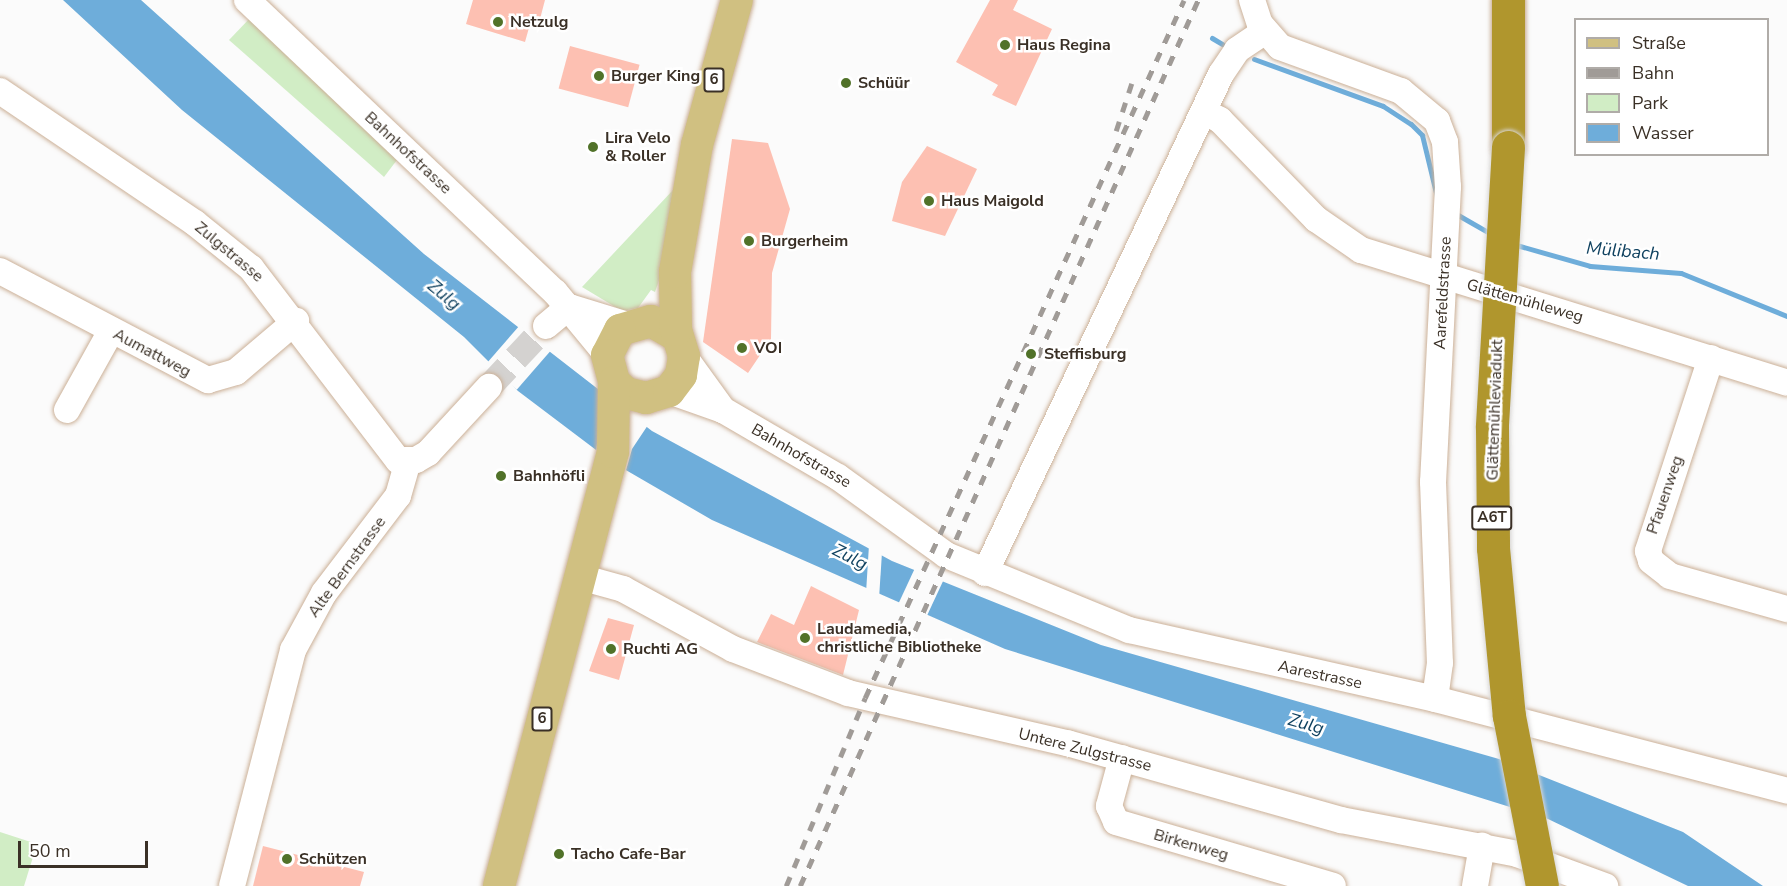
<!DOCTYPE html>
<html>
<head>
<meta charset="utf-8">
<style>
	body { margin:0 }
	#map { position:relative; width:1787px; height:886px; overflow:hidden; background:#fbfbfb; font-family:"Nunito Sans",sans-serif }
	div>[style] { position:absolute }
	.green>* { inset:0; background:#d1edc5 }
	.water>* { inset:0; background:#6eadda }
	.pier>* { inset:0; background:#fbfbfb; transform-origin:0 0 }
	.stream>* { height:5px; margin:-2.5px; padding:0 2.5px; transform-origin:2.5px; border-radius:2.5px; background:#6eadda }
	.building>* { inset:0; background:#fdc0b2; transform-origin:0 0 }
	.minor-tunnel>* { height:26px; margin-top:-13px; transform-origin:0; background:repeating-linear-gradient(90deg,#d4d2d0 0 26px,transparent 0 39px) }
	.roads { filter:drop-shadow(0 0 2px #cbb097) drop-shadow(0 0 2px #cbb097) }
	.minor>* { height:26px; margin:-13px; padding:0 13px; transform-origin:13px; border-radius:13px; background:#fff }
	.major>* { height:32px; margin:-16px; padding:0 16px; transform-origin:16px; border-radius:16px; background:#d0c081 }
	.highway>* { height:33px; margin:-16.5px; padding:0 16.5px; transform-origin:16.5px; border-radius:16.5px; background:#b0962d }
	.rail>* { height:4.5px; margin-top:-2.25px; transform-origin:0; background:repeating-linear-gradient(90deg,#a09b97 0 10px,transparent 0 20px) }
	.bridges { filter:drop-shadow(0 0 2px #d8d6d4) drop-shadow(0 0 2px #d8d6d4) }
	.highway-bridge>* { height:33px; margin:-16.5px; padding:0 16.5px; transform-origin:16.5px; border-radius:16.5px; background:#b0962d }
	.dots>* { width:16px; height:16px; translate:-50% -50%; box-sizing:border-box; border:3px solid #fff; border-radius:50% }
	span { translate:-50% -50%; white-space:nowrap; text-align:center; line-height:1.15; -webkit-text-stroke:5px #fff; paint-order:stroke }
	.shield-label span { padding:2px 4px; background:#fff; border:2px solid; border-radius:4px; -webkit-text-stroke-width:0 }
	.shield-label { font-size:15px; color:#3a3026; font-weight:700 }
	.poi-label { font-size:16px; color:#3a3026; font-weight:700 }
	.left { translate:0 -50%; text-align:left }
	.street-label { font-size:16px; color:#3a3026 }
	.water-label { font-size:18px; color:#104260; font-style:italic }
	.legend { position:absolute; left:1574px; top:18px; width:195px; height:138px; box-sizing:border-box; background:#fff; border:2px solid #b0aca8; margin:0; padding:8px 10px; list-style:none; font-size:18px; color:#3a3026 }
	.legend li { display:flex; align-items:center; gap:12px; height:30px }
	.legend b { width:30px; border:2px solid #b0aca8 }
	.scale { position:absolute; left:18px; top:841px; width:130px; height:27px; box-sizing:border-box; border:3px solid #3a3026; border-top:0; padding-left:8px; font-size:18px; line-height:21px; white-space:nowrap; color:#3a3026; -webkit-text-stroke:4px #fff; paint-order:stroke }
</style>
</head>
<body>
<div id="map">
	<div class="green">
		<i style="clip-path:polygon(251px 17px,400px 156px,384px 177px,229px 40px)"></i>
		<i style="clip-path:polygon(673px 190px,666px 260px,655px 292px,651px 290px,638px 308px,622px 311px,582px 287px)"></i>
		<i style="clip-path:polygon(0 832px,37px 844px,24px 886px,0 886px)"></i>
	</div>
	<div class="water">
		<i style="clip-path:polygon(63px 0,141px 0,424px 254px,652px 431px,892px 561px,1101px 645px,1499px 759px,1683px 832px,1763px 886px,1688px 886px,1548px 819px,1005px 649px,712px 520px,612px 462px,518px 391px,464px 337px,182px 110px)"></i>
	</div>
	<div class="pier">
		<i style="left:520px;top:325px;width:40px;height:51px;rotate:41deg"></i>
		<i style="clip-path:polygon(602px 390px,648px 425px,632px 449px,625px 474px,596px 454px)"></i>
		<i style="clip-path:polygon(869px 545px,882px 552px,879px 599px,866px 593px)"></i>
		<i style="left:915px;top:568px;width:31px;height:44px;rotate:25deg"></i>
	</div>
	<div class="stream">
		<i style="left:1212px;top:38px;width:12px;rotate:31deg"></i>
		<i style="left:1254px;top:59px;width:137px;rotate:20deg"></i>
		<i style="left:1383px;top:106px;width:33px;rotate:33deg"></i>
		<i style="left:1411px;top:124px;width:16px;rotate:45deg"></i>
		<i style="left:1422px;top:135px;width:64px;rotate:76.4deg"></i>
		<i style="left:1458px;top:215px;width:40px;rotate:29.7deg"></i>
		<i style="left:1513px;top:244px;width:80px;rotate:15.9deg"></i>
		<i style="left:1590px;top:266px;width:91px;rotate:4.4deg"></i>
		<i style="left:1681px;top:273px;width:114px;rotate:22.1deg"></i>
	</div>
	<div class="building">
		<i style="clip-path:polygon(473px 0,545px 0,540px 19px,532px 17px,525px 42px,466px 24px)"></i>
		<i style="clip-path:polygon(990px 0,1018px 0,1013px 10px,1052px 29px,1016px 106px,992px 95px,998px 85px,956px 62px)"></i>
		<i style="left:570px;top:46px;width:72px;height:44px;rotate:15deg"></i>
		<i style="clip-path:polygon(732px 139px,768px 143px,790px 209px,772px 273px,771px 339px,748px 373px,703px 342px)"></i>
		<i style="clip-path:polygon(927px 146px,977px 169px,945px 236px,892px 221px,902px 182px)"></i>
		<i style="clip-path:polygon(811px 586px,859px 610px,843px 675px,757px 642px,771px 614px,794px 625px)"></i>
		<i style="clip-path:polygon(608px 618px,634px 625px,619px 680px,589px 671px)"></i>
		<i style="clip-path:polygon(263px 846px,364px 872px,360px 886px,253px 886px)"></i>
	</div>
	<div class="minor-tunnel">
		<i style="left:489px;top:387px;width:83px;rotate:-46.9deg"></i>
	</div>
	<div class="roads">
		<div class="minor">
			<i style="left:247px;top:0;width:424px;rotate:43.5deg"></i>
			<i style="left:555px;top:292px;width:82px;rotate:50.5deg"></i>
			<i style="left:1252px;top:0;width:25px;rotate:72deg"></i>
			<i style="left:1260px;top:24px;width:30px;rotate:49deg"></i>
			<i style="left:1280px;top:47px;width:129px;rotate:20deg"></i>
			<i style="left:1401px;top:91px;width:47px;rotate:39.8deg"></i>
			<i style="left:1437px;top:121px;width:22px;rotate:69deg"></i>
			<i style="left:1445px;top:142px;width:45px;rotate:86.2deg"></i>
			<i style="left:1448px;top:187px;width:295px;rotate:92.9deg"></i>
			<i style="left:1433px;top:482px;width:181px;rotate:87.8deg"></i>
			<i style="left:1440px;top:663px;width:36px;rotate:98deg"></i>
			<i style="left:0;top:91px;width:235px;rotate:34.1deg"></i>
			<i style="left:195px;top:223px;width:72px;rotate:38.8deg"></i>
			<i style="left:251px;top:268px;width:242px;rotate:52.6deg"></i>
			<i style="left:398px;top:460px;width:18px"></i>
			<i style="left:416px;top:460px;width:14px;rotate:-30deg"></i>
			<i style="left:428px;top:453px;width:90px;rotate:-47.3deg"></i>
			<i style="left:1205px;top:112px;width:17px;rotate:28deg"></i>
			<i style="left:1220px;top:120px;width:138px;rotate:45.9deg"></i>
			<i style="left:1316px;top:219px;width:55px;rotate:34.6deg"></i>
			<i style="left:1361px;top:250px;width:446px;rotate:17.3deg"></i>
			<i style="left:0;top:271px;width:235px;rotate:27.7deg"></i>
			<i style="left:208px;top:380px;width:29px;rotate:-16deg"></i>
			<i style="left:236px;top:372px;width:79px;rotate:-40.4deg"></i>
			<i style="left:546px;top:326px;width:30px;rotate:-40deg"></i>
			<i style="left:569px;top:307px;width:62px;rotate:17deg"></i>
			<i style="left:684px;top:356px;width:67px;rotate:54.2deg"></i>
			<i style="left:1711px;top:358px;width:203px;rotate:108.1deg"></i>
			<i style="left:1648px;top:551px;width:10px;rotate:73deg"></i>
			<i style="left:1651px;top:561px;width:24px;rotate:38deg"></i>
			<i style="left:1670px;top:576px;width:122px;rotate:15.8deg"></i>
			<i style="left:669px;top:391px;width:57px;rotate:19.4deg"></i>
			<i style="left:723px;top:410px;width:133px;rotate:30.2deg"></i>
			<i style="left:838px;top:477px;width:133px;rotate:35.8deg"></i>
			<i style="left:946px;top:555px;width:198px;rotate:22.3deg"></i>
			<i style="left:1129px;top:630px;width:314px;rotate:12.7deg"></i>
			<i style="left:1435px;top:699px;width:364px;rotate:14.6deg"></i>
			<i style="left:67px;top:410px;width:90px;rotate:-60.9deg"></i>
			<i style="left:985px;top:573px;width:552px;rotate:-64.69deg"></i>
			<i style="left:1221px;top:74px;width:29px;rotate:-56deg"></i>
			<i style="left:1237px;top:50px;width:32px;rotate:-34deg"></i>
			<i style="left:580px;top:577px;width:45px;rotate:15.6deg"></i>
			<i style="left:623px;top:589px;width:125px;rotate:28.6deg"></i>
			<i style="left:733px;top:649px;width:123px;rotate:20.9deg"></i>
			<i style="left:848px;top:693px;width:225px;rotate:12.9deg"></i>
			<i style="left:1067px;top:743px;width:285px;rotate:15.7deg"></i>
			<i style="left:1341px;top:820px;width:179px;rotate:10.9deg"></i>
			<i style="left:1517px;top:854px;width:94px;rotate:20deg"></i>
			<i style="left:1122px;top:758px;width:50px;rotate:105.2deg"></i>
			<i style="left:1109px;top:806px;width:17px;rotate:66deg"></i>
			<i style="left:1116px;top:822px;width:226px;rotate:16.4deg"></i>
			<i style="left:232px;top:886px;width:244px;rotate:-75.5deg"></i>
			<i style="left:293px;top:650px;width:65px;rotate:-61.5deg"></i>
			<i style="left:324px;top:593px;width:122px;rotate:-52.7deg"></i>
			<i style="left:398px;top:496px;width:35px;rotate:-74deg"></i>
			<i style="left:1475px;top:886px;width:41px;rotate:-80.1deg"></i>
		</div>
		<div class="major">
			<i style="left:677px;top:336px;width:30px;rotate:-150deg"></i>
			<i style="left:651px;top:321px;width:32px;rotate:164deg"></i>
			<i style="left:620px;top:330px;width:28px;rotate:117deg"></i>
			<i style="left:607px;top:355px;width:28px;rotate:75deg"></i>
			<i style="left:614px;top:382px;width:16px;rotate:43deg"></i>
			<i style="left:626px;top:393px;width:21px;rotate:14deg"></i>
			<i style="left:646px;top:398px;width:24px;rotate:-17deg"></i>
			<i style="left:669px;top:391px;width:20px;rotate:-53deg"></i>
			<i style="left:681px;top:375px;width:19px;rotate:-81deg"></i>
			<i style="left:684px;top:356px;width:27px;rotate:-107deg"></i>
			<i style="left:676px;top:330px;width:58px;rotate:-91deg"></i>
			<i style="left:675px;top:272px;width:129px;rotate:-80.2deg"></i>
			<i style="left:697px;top:145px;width:150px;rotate:-74.6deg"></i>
			<i style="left:499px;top:886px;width:449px;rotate:-75.3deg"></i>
			<i style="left:613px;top:452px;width:70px;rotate:-89.2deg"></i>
		</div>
		<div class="highway">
			<i style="left:1508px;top:0;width:147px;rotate:90deg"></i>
		</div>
	</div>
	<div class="rail">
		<i style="left:1116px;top:131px;width:55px;rotate:-71.9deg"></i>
		<i style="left:786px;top:886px;width:204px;rotate:-67.2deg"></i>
		<i style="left:865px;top:698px;width:767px;rotate:-65.44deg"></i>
		<i style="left:800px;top:886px;width:971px;rotate:-65.81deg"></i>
	</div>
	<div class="bridges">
		<div class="highway-bridge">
			<i style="left:1508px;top:147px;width:281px;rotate:93.3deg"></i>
			<i style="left:1492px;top:428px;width:120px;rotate:89.5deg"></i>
			<i style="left:1493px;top:548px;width:169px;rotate:84.6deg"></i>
			<i style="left:1509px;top:716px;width:172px;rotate:79deg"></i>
		</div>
	</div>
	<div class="dots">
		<i style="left:498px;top:22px;background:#517229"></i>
		<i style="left:1005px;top:45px;background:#517229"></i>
		<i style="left:599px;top:76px;background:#517229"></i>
		<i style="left:846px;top:83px;background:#517229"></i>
		<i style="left:593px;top:147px;background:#517229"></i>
		<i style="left:929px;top:201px;background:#517229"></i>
		<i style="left:749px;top:241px;background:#517229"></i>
		<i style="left:742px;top:348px;background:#517229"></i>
		<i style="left:1031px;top:354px;background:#517229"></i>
		<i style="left:501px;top:476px;background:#517229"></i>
		<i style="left:805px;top:638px;background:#517229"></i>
		<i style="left:611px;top:649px;background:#517229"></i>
		<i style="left:559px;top:854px;background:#517229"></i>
		<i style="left:287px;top:859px;background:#517229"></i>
	</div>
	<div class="shield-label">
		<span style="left:714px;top:80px">6</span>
		<span style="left:1492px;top:518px">A6T</span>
		<span style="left:542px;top:719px">6</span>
	</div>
	<div class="poi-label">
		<span class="left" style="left:510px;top:22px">Netzulg</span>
		<span class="left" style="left:1017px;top:45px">Haus Regina</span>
		<span class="left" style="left:611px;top:76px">Burger King</span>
		<span class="left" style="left:858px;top:83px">Schüür</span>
		<span class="left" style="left:605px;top:147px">Lira Velo<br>&amp; Roller</span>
		<span class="left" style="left:941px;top:201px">Haus Maigold</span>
		<span class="left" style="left:761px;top:241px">Burgerheim</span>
		<span class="left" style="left:754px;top:348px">VOI</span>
		<span class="left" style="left:1044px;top:354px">Steffisburg</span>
		<span class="left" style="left:513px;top:476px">Bahnhöfli</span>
		<span class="left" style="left:817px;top:638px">Laudamedia,<br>christliche Bibliotheke</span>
		<span class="left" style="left:623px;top:649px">Ruchti AG</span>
		<span class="left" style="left:571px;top:854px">Tacho Cafe-Bar</span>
		<span class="left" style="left:299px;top:859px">Schützen</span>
	</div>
	<div class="street-label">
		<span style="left:408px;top:153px;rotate:43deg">Bahnhofstrasse</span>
		<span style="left:229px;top:252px;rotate:40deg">Zulgstrasse</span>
		<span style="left:1443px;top:293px;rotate:-87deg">Aarefeldstrasse</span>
		<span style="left:1525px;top:301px;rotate:16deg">Glättemühleweg</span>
		<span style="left:152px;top:353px;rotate:28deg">Aumattweg</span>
		<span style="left:1495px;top:410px;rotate:-88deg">Glättemühleviadukt</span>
		<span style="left:801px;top:456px;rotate:30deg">Bahnhofstrasse</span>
		<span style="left:1665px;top:495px;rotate:-71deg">Pfauenweg</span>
		<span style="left:347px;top:567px;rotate:-54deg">Alte Bernstrasse</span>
		<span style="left:1320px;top:675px;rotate:12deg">Aarestrasse</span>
		<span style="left:1085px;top:750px;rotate:14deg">Untere Zulgstrasse</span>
		<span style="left:1191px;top:845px;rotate:16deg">Birkenweg</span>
	</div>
	<div class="water-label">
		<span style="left:1623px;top:251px;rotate:5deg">Mülibach</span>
		<span style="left:444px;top:295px;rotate:40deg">Zulg</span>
		<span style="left:850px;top:557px;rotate:27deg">Zulg</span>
		<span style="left:1306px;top:724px;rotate:16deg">Zulg</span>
	</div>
	<ul class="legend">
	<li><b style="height:8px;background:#d0c081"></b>Straße</li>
	<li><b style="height:8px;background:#a09b97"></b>Bahn</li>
	<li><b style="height:16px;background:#d1edc5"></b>Park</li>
	<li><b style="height:16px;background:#6eadda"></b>Wasser</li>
	</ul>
	<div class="scale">50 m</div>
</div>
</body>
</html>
